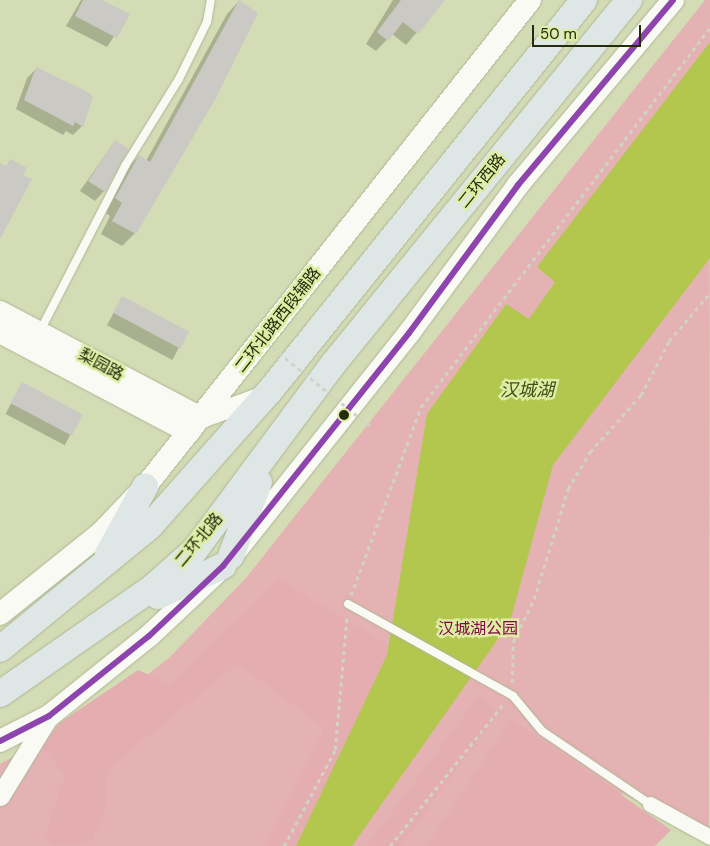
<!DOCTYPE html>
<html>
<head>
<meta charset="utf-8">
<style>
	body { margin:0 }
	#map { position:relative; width:710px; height:846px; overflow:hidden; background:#d4dcb5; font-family:"DM Sans","Noto Sans SC",sans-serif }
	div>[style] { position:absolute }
	.green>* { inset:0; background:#e5b2b3 }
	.forest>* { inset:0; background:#e4aeb1 }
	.water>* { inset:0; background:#b3c64e }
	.shadow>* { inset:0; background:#0003; transform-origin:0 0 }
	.building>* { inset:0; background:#cac9c4; transform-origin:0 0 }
	.path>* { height:2.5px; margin-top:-1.25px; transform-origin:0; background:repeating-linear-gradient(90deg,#d0d3c6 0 4px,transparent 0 8px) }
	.roads { filter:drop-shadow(0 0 1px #afb696) drop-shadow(0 0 1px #afb696) }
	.service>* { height:8px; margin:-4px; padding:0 4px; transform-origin:4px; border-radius:4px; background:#f9faf4 }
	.minor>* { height:15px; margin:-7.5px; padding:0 7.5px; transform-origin:7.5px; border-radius:7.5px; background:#f9faf4 }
	.tertiary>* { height:19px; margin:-9.5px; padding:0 9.5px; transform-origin:9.5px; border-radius:9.5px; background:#f9faf4 }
	.secondary>* { height:22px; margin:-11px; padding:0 11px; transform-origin:11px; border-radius:11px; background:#f9faf4 }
	.trunk>* { height:26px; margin:-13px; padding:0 13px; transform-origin:13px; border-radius:13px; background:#dee7e6 }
	.path-bridge>* { height:2.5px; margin-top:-1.25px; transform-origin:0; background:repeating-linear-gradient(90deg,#d0d3c6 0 4px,transparent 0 8px) }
	.bus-1>* { height:6px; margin:-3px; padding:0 3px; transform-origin:3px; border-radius:3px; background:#8e44ad }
	.dots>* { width:14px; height:14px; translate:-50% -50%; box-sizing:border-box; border:2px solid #ddeda4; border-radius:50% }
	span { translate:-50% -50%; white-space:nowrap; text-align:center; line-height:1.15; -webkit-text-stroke:5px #ddeda4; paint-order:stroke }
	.street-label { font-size:16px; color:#262b0e }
	.park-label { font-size:16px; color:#830646 }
	.water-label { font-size:18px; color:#434d14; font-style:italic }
	.scale { position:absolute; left:532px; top:25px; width:109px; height:22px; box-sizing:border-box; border:2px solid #262b0e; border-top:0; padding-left:6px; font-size:15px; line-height:18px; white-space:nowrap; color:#262b0e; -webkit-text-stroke:4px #ddeda4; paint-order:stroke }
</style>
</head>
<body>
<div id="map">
	<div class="green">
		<i style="clip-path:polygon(705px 0,710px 0,709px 841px,622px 793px,584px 846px,0 846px,0 764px,106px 707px,169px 658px,245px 579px)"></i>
	</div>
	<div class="forest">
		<i style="clip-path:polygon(279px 580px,388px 644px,370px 749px,312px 846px,264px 846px,324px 728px,237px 664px,107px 770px,107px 806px,91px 842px,54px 846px,44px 837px,65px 775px,41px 747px,58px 724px,138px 670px,170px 684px)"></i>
		<i style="clip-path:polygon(479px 695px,499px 712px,401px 846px,367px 846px)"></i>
		<i style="clip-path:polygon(512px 719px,606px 784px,671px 830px,655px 846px,426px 846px)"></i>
	</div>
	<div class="water">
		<i style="clip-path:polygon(710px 42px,710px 258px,553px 465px,510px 622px,352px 846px,296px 846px,387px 655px,427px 414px,506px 304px,529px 319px,555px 282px,537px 267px)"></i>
	</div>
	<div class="shadow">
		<i style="clip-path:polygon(81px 0,100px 0,128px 15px,107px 47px,66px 26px)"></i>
		<i style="clip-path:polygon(393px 0,444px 0,406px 45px,392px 34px,376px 51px,366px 44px)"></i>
		<i style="clip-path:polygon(239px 1px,135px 233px,122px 246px,101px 234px,110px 216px,103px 211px,126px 169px,139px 156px,146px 161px,227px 14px)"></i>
		<i style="clip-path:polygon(36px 69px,82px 126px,73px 135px,66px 131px,63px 135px,16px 109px,27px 78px)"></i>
		<i style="clip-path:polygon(115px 141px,104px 191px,95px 201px,80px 191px)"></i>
		<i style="left:122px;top:297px;width:74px;height:32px;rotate:28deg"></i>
		<i style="left:22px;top:383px;width:67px;height:35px;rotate:28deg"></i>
	</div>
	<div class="building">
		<i style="clip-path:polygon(83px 0,102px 0,130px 14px,117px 38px,75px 16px)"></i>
		<i style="clip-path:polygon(239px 0,258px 13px,216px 98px,136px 234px,112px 221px,122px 203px,115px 198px,139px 155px,150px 162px)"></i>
		<i style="clip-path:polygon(401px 0,445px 0,418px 34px,403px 22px,388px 41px,377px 32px)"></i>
		<i style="clip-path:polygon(36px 67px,88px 92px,93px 97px,83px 127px,75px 122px,73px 126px,24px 100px)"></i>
		<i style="clip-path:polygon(115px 140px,129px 149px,105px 192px,88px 181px)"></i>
		<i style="clip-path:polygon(10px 159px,27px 168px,23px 175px,32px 179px,0 239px,0 163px,6px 166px)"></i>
		<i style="left:122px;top:296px;width:76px;height:19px;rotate:28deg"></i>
		<i style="left:22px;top:382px;width:69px;height:24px;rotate:28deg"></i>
	</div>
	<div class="path">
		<i style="left:351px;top:595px;width:201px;rotate:-69.6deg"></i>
		<i style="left:421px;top:407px;width:477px;rotate:-52.7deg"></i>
		<i style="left:512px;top:683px;width:41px;rotate:-88.6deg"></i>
		<i style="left:513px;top:642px;width:48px;rotate:-64deg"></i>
		<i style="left:534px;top:599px;width:115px;rotate:-72.8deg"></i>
		<i style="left:568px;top:489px;width:43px;rotate:-59.3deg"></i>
		<i style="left:590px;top:452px;width:76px;rotate:-48.2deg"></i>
		<i style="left:641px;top:395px;width:61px;rotate:-62.6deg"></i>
		<i style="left:669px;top:341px;width:63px;rotate:-49.5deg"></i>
		<i style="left:284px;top:846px;width:109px;rotate:-62deg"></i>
		<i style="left:335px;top:750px;width:136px;rotate:-84.9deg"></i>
		<i style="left:390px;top:846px;width:184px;rotate:-51.4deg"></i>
	</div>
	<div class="roads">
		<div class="service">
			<i style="left:40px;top:331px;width:186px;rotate:-62.7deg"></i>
			<i style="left:125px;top:166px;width:102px;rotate:-58.2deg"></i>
			<i style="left:179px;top:79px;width:64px;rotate:-63.8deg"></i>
			<i style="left:207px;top:22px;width:22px;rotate:-80deg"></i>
			<i style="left:348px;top:604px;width:189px;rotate:29.1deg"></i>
			<i style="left:513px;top:696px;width:45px;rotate:50.4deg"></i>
			<i style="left:542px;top:731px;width:130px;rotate:34.1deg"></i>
		</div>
		<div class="minor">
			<i style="left:650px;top:804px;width:68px;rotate:28.8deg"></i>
		</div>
		<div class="tertiary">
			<i style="left:201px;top:418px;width:64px;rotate:-20.1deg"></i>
			<i style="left:0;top:796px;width:94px;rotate:-58.5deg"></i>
		</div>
		<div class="secondary">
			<i style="left:0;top:312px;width:227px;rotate:27.8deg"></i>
			<i style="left:0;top:332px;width:214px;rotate:27.9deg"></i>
			<i style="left:238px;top:548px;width:275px;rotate:-51.5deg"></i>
			<i style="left:409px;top:333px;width:184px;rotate:-53.6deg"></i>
			<i style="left:518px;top:185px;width:241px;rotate:-50deg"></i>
			<i style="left:0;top:614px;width:129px;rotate:-38.7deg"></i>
			<i style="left:101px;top:533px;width:64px;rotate:-46.3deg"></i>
			<i style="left:145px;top:487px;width:621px;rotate:-51.67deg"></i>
			<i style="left:0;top:741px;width:55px;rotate:-27deg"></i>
			<i style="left:49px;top:716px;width:128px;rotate:-38.7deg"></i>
			<i style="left:149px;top:636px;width:91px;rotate:-43.2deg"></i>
		</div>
		<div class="trunk">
			<i style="left:108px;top:554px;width:77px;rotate:-61.1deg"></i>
			<i style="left:231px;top:556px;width:79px;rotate:-69.3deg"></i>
			<i style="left:158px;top:596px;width:72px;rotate:-24.8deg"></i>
			<i style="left:0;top:649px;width:193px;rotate:-39.3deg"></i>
			<i style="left:149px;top:527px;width:181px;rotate:-48.4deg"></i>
			<i style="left:269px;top:392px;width:503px;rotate:-51.22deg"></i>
			<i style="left:0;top:694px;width:185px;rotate:-34.9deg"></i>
			<i style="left:152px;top:588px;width:57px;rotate:-41.5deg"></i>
			<i style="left:195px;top:550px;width:233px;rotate:-53.4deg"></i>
			<i style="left:334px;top:363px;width:468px;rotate:-50.9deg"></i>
		</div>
	</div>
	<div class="path-bridge">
		<i style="left:248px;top:328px;width:156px;rotate:38.8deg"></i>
	</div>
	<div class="bus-1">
		<i style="left:0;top:741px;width:55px;rotate:-27deg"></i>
		<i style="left:49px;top:716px;width:128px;rotate:-38.7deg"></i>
		<i style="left:149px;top:636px;width:102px;rotate:-43.4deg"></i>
		<i style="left:223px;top:566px;width:298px;rotate:-51.4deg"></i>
		<i style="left:409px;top:333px;width:184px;rotate:-53.6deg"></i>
		<i style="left:518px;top:185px;width:241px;rotate:-50deg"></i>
	</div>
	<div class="dots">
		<i style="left:344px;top:415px;background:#262b0e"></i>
	</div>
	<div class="street-label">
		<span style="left:482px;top:181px;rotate:-51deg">二环西路</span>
		<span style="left:278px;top:320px;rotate:-52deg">二环北路西段辅路</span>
		<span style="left:101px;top:365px;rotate:28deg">梨园路</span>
		<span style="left:199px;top:540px;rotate:-50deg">二环北路</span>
	</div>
	<div class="park-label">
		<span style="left:478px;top:629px">汉城湖公园</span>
	</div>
	<div class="water-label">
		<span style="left:527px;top:390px">汉城湖</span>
	</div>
	<div class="scale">50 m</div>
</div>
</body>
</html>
